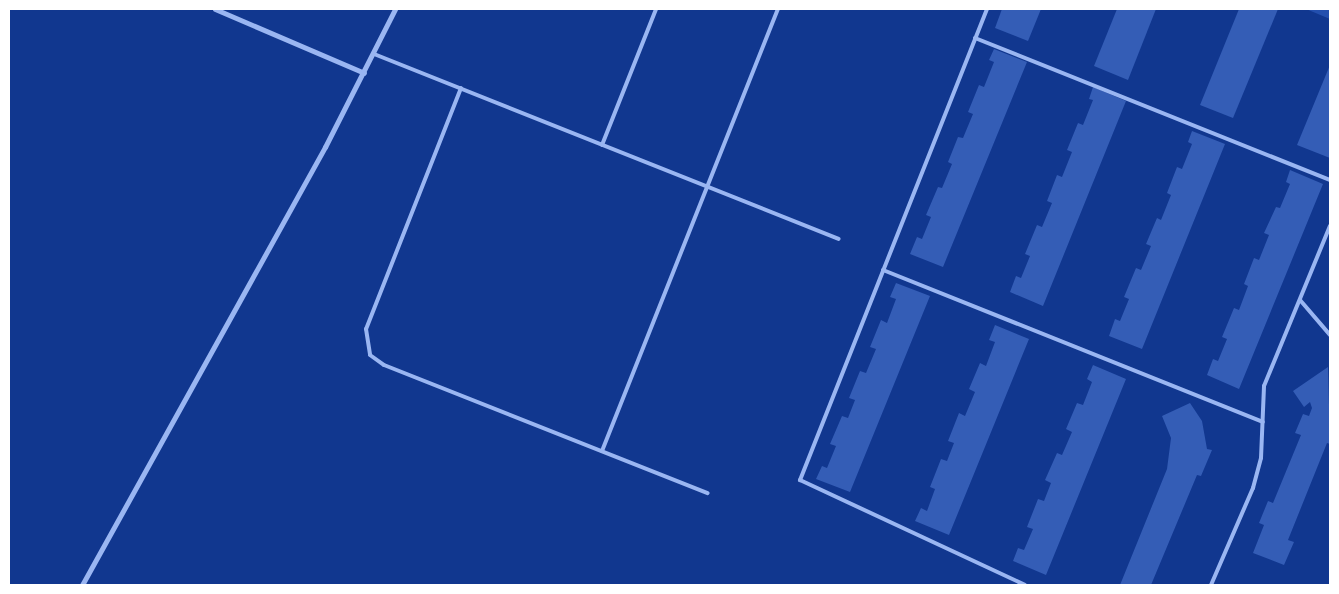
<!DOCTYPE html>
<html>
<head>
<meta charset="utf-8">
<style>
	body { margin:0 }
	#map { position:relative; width:1339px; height:594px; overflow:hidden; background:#11378f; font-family:Jost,sans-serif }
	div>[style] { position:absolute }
	.green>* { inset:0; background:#234fae }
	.building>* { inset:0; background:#345db6 }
	.lane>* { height:4px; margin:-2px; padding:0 2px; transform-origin:2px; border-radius:2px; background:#9ab6f2 }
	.street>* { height:5px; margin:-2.5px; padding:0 2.5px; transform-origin:2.5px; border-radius:2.5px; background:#9ab6f2 }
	span { translate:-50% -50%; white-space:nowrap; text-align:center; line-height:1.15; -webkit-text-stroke:4.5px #11378f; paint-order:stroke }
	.frame { position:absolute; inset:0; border:10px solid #fff; pointer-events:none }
</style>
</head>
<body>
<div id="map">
	<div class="green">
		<i style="clip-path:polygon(1306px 9px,1330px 9px,1330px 19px)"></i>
	</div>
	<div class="building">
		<i style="clip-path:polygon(1002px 9px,1041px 9px,1028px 41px,995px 28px)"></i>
		<i style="clip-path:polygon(1117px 9px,1156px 9px,1128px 80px,1094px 66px)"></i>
		<i style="clip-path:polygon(1239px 9px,1278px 9px,1233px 118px,1200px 105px)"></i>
		<i style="clip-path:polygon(994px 49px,1027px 62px,943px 267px,910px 254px,917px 237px,922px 239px,931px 217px,926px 215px,938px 187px,942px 188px,952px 164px,948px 162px,958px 137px,963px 138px,973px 114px,968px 112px,979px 85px,984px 87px,994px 62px,989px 60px)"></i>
		<i style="clip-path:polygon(1330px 65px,1330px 158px,1297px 145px)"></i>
		<i style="clip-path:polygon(1093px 87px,1126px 101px,1043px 306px,1010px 292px,1016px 276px,1021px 278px,1030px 256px,1025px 254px,1037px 225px,1042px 227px,1052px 203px,1047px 201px,1057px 175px,1062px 177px,1072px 152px,1067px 150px,1078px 123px,1083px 125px,1093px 100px,1089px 99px)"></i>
		<i style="clip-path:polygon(1192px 131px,1225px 144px,1142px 349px,1109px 336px,1115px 319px,1120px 321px,1129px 299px,1124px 297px,1136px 268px,1141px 270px,1151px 246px,1146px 244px,1157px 218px,1161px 220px,1171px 195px,1167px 193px,1177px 167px,1182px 169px,1192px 144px,1188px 142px)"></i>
		<i style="clip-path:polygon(1290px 170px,1323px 184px,1239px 389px,1207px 375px,1213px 359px,1218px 361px,1227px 339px,1222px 337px,1234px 308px,1239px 310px,1248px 286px,1244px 284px,1254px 258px,1259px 260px,1269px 235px,1264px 233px,1276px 207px,1280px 208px,1290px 184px,1286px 182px)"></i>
		<i style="clip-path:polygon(896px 283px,930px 296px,850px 492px,816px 479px,822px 466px,827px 468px,836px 446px,830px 444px,842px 416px,848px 418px,855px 400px,849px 398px,860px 371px,866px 373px,876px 349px,870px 347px,881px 320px,887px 323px,896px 299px,890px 297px)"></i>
		<i style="clip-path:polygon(995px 325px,1029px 339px,949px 535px,915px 521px,921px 508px,927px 511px,935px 489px,930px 487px,941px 459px,947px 461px,954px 443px,948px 441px,959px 413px,965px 416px,975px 392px,969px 389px,980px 363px,986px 366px,995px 342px,989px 340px)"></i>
		<i style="clip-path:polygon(1093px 365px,1126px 379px,1046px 575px,1013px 561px,1018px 548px,1024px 550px,1033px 529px,1027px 527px,1038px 499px,1044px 501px,1051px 483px,1045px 480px,1057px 453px,1062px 455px,1072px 432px,1066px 429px,1077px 403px,1083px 405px,1092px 382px,1087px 379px)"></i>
		<i style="clip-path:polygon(1328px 367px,1330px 444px,1327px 443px,1288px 540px,1294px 542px,1284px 565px,1253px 553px,1264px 525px,1259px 523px,1268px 501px,1273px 503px,1301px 435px,1295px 433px,1303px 414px,1309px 416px,1312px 408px,1310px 402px,1304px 407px,1293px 391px)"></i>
		<i style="clip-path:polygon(1190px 403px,1202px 421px,1207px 449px,1212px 450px,1201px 476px,1197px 475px,1151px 585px,1120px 585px,1167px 469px,1171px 438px,1162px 416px)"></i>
	</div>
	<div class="lane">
		<i style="left:987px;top:9px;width:507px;rotate:111.65deg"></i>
		<i style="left:800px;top:480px;width:248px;rotate:25deg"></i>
		<i style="left:975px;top:38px;width:382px;rotate:21.8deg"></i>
		<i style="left:374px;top:54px;width:500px;rotate:21.7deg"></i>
		<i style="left:461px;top:88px;width:259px;rotate:111.5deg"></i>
		<i style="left:366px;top:329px;width:26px;rotate:81deg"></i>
		<i style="left:370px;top:355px;width:17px;rotate:36deg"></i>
		<i style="left:384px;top:365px;width:348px;rotate:21.6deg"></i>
		<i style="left:602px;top:145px;width:146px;rotate:-68.3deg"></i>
		<i style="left:883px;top:270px;width:409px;rotate:21.8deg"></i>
		<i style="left:1300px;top:300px;width:46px;rotate:49.4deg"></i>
		<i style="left:602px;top:451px;width:476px;rotate:-68.3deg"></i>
		<i style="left:1211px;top:585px;width:106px;rotate:-66.6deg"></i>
		<i style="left:1253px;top:488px;width:31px;rotate:-75deg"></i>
		<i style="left:1261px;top:458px;width:72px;rotate:-87.6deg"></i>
		<i style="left:1264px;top:386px;width:173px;rotate:-67.6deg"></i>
	</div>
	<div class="street">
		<i style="left:215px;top:9px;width:162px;rotate:23.2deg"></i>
		<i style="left:82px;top:585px;width:501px;rotate:-60.98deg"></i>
		<i style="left:325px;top:147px;width:155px;rotate:-63.1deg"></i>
	</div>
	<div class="frame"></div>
</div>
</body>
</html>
